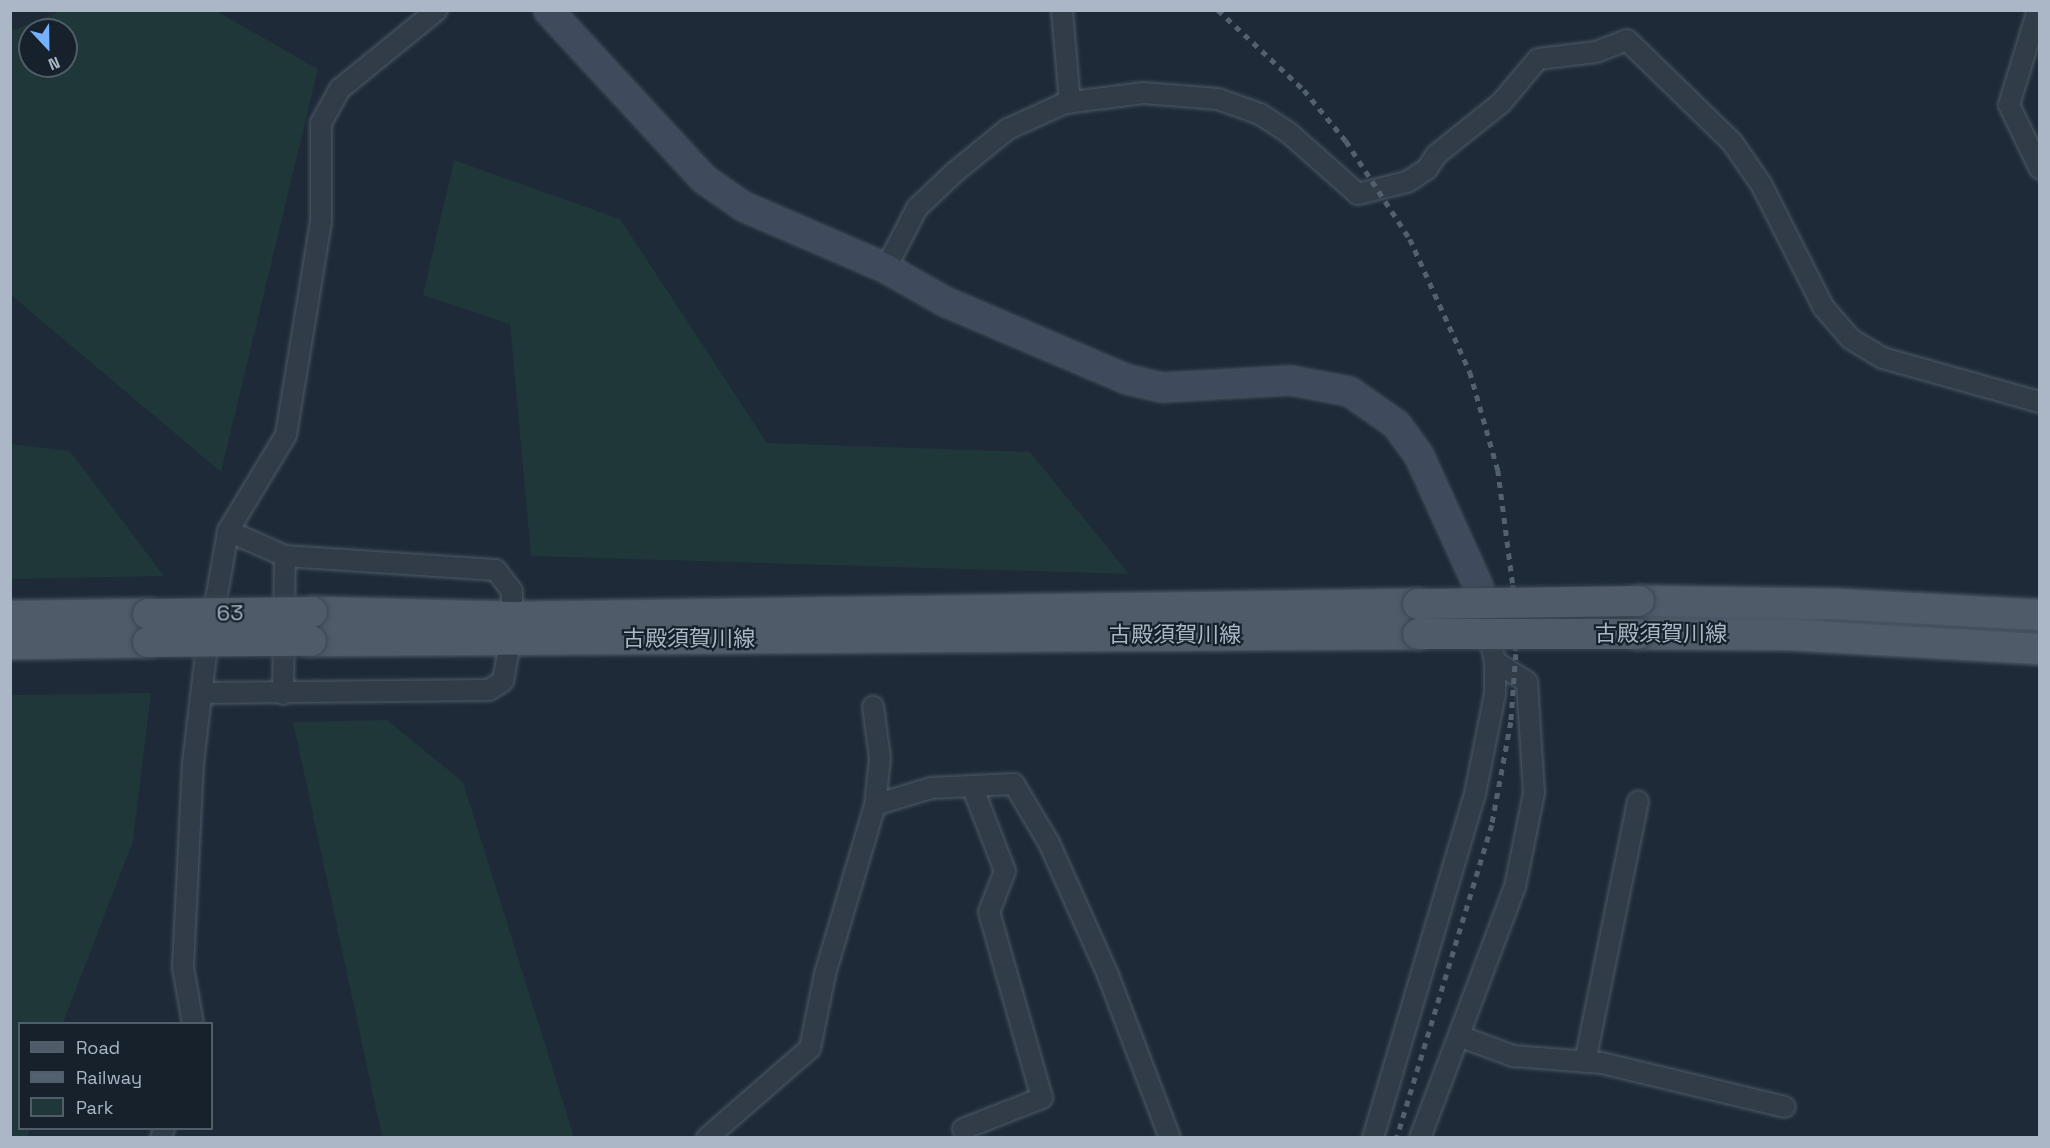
<!DOCTYPE html>
<html>
<head>
<meta charset="utf-8">
<style>
	body { margin:0 }
	#map { position:relative; width:2050px; height:1148px; overflow:hidden; background:#1e2a38; font-family:"Space Grotesk","Noto Sans JP",sans-serif }
	div>[style] { position:absolute }
	.green>* { inset:0; background:#1f3739 }
	.roads { filter:drop-shadow(0 0 2px #4f5967) drop-shadow(0 0 2px #4f5967) }
	.street>* { height:20px; margin:-10px; padding:0 10px; transform-origin:10px; border-radius:10px; background:#313c48 }
	.secondary>* { height:27px; margin:-13.5px; padding:0 13.5px; transform-origin:13.5px; border-radius:13.5px; background:#3f4b5c }
	.primary>* { height:30px; margin:-15px; padding:0 15px; transform-origin:15px; border-radius:15px; background:#4f5b69 }
	.rail>* { height:4.5px; margin-top:-2.25px; transform-origin:0; background:repeating-linear-gradient(90deg,#526070 0 6px,transparent 0 12px) }
	.bridges { filter:drop-shadow(0 0 2px #3b4552) drop-shadow(0 0 2px #3b4552) }
	.primary-bridge>* { height:30px; margin:-15px; padding:0 15px; transform-origin:15px; border-radius:15px; background:#4f5b69 }
	span { translate:-50% -50%; white-space:nowrap; text-align:center; line-height:1.15; -webkit-text-stroke:4.5px #17212c; paint-order:stroke }
	.street-label { font-size:22px; color:#abb6c6 }
	.frame { position:absolute; inset:0; border:12px solid #abb6c6; pointer-events:none }
	.legend { position:absolute; left:18px; top:1022px; width:195px; height:108px; box-sizing:border-box; background:#17212c; border:2px solid #525d6a; margin:0; padding:8px 10px; list-style:none; font-size:18px; color:#abb6c6 }
	.legend li { display:flex; align-items:center; gap:12px; height:30px }
	.legend b { width:30px; border:2px solid #525d6a }
	.north { position:absolute; left:18px; top:18px; width:60px; height:60px; box-sizing:border-box; background:#17212c; border:2px solid #525d6a; border-radius:50%; rotate:158deg; font-size:16px; font-weight:700; line-height:24px; text-align:center; color:#abb6c6 }
	.north::after { content:''; display:block; margin:auto; width:21px; height:27px; background:#76b1ff; clip-path:polygon(50% 0,100% 100%,50% 72%,0 100%) }
</style>
</head>
<body>
<div id="map">
	<div class="green">
		<i style="clip-path:polygon(evenodd,61px 11px,216px 11px,318px 69px,221px 472px,11px 295px,11px 31px,61px 11px,30px 30px,66px 30px,66px 66px,30px 66px,30px 30px)"></i>
		<i style="clip-path:polygon(454px 160px,620px 219px,767px 443px,1030px 452px,1129px 574px,531px 556px,510px 324px,423px 295px)"></i>
		<i style="clip-path:polygon(11px 444px,70px 451px,164px 576px,11px 579px)"></i>
		<i style="clip-path:polygon(151px 693px,133px 841px,63px 1023px,20px 1024px,20px 1128px,30px 1129px,27px 1137px,11px 1137px,11px 695px)"></i>
		<i style="clip-path:polygon(387px 720px,463px 782px,574px 1137px,382px 1137px,293px 722px)"></i>
	</div>
	<div class="roads">
		<div class="street">
			<i style="left:1062px;top:10px;width:93px;rotate:85.1deg"></i>
			<i style="left:2038px;top:10px;width:99px;rotate:107deg"></i>
			<i style="left:2009px;top:105px;width:71px;rotate:64.2deg"></i>
			<i style="left:886px;top:268px;width:68px;rotate:-62.7deg"></i>
			<i style="left:917px;top:208px;width:52px;rotate:-43.5deg"></i>
			<i style="left:955px;top:172px;width:68px;rotate:-39.1deg"></i>
			<i style="left:1008px;top:129px;width:63px;rotate:-24.5deg"></i>
			<i style="left:1065px;top:103px;width:79px;rotate:-7.3deg"></i>
			<i style="left:1143px;top:93px;width:75px;rotate:4.6deg"></i>
			<i style="left:1218px;top:99px;width:45px;rotate:19.7deg"></i>
			<i style="left:1260px;top:114px;width:35px;rotate:33deg"></i>
			<i style="left:1289px;top:133px;width:92px;rotate:41.5deg"></i>
			<i style="left:1358px;top:194px;width:50px;rotate:-13.8deg"></i>
			<i style="left:1407px;top:182px;width:24px;rotate:-33deg"></i>
			<i style="left:1427px;top:169px;width:17px;rotate:-57deg"></i>
			<i style="left:1436px;top:155px;width:83px;rotate:-38.7deg"></i>
			<i style="left:1501px;top:103px;width:57px;rotate:-49.9deg"></i>
			<i style="left:1538px;top:59px;width:58px;rotate:-6.9deg"></i>
			<i style="left:1596px;top:52px;width:33px;rotate:-21deg"></i>
			<i style="left:1627px;top:40px;width:146px;rotate:44.2deg"></i>
			<i style="left:1732px;top:142px;width:51px;rotate:55.4deg"></i>
			<i style="left:1761px;top:184px;width:139px;rotate:63.1deg"></i>
			<i style="left:1824px;top:308px;width:41px;rotate:48.9deg"></i>
			<i style="left:1851px;top:339px;width:37px;rotate:31deg"></i>
			<i style="left:1883px;top:358px;width:163px;rotate:15.7deg"></i>
			<i style="left:228px;top:531px;width:62px;rotate:23.7deg"></i>
			<i style="left:285px;top:556px;width:211px;rotate:3.8deg"></i>
			<i style="left:496px;top:570px;width:26px;rotate:53deg"></i>
			<i style="left:512px;top:591px;width:26px;rotate:90deg"></i>
			<i style="left:202px;top:693px;width:287px;rotate:-0.6deg"></i>
			<i style="left:489px;top:690px;width:17px;rotate:-33deg"></i>
			<i style="left:503px;top:681px;width:44px;rotate:-79.5deg"></i>
			<i style="left:283px;top:694px;width:138px;rotate:-89.2deg"></i>
			<i style="left:875px;top:805px;width:59px;rotate:-16.9deg"></i>
			<i style="left:931px;top:788px;width:83px;rotate:-2.8deg"></i>
			<i style="left:1014px;top:784px;width:69px;rotate:59.3deg"></i>
			<i style="left:1049px;top:843px;width:145px;rotate:65.9deg"></i>
			<i style="left:1108px;top:975px;width:174px;rotate:69.2deg"></i>
			<i style="left:193px;top:1024px;width:58px;rotate:-100deg"></i>
			<i style="left:183px;top:967px;width:204px;rotate:-87.2deg"></i>
			<i style="left:193px;top:763px;width:102px;rotate:-83.2deg"></i>
			<i style="left:205px;top:662px;width:133px;rotate:-80deg"></i>
			<i style="left:228px;top:531px;width:112px;rotate:-58.9deg"></i>
			<i style="left:286px;top:435px;width:216px;rotate:-80.7deg"></i>
			<i style="left:321px;top:222px;width:99px;rotate:-90deg"></i>
			<i style="left:321px;top:123px;width:39px;rotate:-61deg"></i>
			<i style="left:340px;top:89px;width:125px;rotate:-39.2deg"></i>
			<i style="left:1459px;top:1036px;width:58px;rotate:20.3deg"></i>
			<i style="left:1513px;top:1056px;width:89px;rotate:4.5deg"></i>
			<i style="left:1602px;top:1063px;width:188px;rotate:13.5deg"></i>
			<i style="left:1585px;top:1062px;width:266px;rotate:-78.5deg"></i>
			<i style="left:963px;top:1129px;width:85px;rotate:-21.4deg"></i>
			<i style="left:1042px;top:1098px;width:193px;rotate:-105.9deg"></i>
			<i style="left:989px;top:912px;width:44px;rotate:-68.7deg"></i>
			<i style="left:1005px;top:871px;width:91px;rotate:-111.2deg"></i>
			<i style="left:161px;top:1138px;width:10px;rotate:-73deg"></i>
			<i style="left:707px;top:1138px;width:137px;rotate:-41.1deg"></i>
			<i style="left:810px;top:1048px;width:76px;rotate:-78.5deg"></i>
			<i style="left:825px;top:974px;width:176px;rotate:-73.5deg"></i>
			<i style="left:875px;top:805px;width:47px;rotate:-83.9deg"></i>
			<i style="left:880px;top:758px;width:52px;rotate:-97.7deg"></i>
			<i style="left:1373px;top:1138px;width:359px;rotate:-73.5deg"></i>
			<i style="left:1475px;top:794px;width:102px;rotate:-78.7deg"></i>
			<i style="left:1495px;top:694px;width:33px;rotate:-90deg"></i>
			<i style="left:1495px;top:661px;width:71px;rotate:-103.1deg"></i>
			<i style="left:1420px;top:1138px;width:268px;rotate:-69.3deg"></i>
			<i style="left:1515px;top:887px;width:96px;rotate:-78.6deg"></i>
			<i style="left:1534px;top:793px;width:111px;rotate:-93.6deg"></i>
			<i style="left:1527px;top:682px;width:38px;rotate:-147deg"></i>
		</div>
		<div class="secondary">
			<i style="left:548px;top:10px;width:230px;rotate:47.3deg"></i>
			<i style="left:704px;top:179px;width:47px;rotate:34.7deg"></i>
			<i style="left:743px;top:206px;width:156px;rotate:23.4deg"></i>
			<i style="left:886px;top:268px;width:67px;rotate:29.6deg"></i>
			<i style="left:944px;top:301px;width:199px;rotate:23.1deg"></i>
			<i style="left:1127px;top:379px;width:37px;rotate:13deg"></i>
			<i style="left:1163px;top:387px;width:127px;rotate:-3.2deg"></i>
			<i style="left:1290px;top:380px;width:60px;rotate:10.6deg"></i>
			<i style="left:1349px;top:391px;width:57px;rotate:35.1deg"></i>
			<i style="left:1396px;top:424px;width:39px;rotate:54deg"></i>
			<i style="left:1419px;top:456px;width:143px;rotate:65.6deg"></i>
		</div>
		<div class="primary">
			<i style="left:1639px;top:601px;width:197px;rotate:0.9deg"></i>
			<i style="left:1836px;top:604px;width:204px;rotate:3.1deg"></i>
			<i style="left:312px;top:612px;width:200px;rotate:1.4deg"></i>
			<i style="left:512px;top:617px;width:906px;rotate:-0.82deg"></i>
			<i style="left:10px;top:616px;width:138px;rotate:-0.8deg"></i>
			<i style="left:1638px;top:634px;width:153px;rotate:0.4deg"></i>
			<i style="left:1791px;top:635px;width:249px;rotate:3.2deg"></i>
			<i style="left:311px;top:641px;width:1107px;rotate:-0.36deg"></i>
			<i style="left:10px;top:644px;width:138px;rotate:-0.8deg"></i>
		</div>
	</div>
	<div class="rail">
		<i style="left:1218px;top:10px;width:117px;rotate:42.9deg"></i>
		<i style="left:1304px;top:90px;width:66px;rotate:50.5deg"></i>
		<i style="left:1346px;top:141px;width:117px;rotate:56.9deg"></i>
		<i style="left:1410px;top:239px;width:146px;rotate:65.7deg"></i>
		<i style="left:1470px;top:372px;width:102px;rotate:74.1deg"></i>
		<i style="left:1498px;top:470px;width:116px;rotate:82.6deg"></i>
		<i style="left:1513px;top:585px;width:69px;rotate:87.5deg"></i>
		<i style="left:1516px;top:654px;width:68px;rotate:94.2deg"></i>
		<i style="left:1511px;top:722px;width:105px;rotate:100.5deg"></i>
		<i style="left:1492px;top:825px;width:327px;rotate:106.9deg"></i>
	</div>
	<div class="bridges">
		<div class="primary-bridge">
			<i style="left:1418px;top:604px;width:221px;rotate:-0.8deg"></i>
			<i style="left:148px;top:614px;width:164px;rotate:-0.7deg"></i>
			<i style="left:1418px;top:634px;width:220px"></i>
			<i style="left:148px;top:642px;width:163px;rotate:-0.4deg"></i>
		</div>
	</div>
	<div class="street-label">
		<span style="left:230px;top:613px;rotate:-1deg">63</span>
		<span style="left:1661px;top:634px">古殿須賀川線</span>
		<span style="left:1175px;top:635px">古殿須賀川線</span>
		<span style="left:689px;top:639px">古殿須賀川線</span>
	</div>
	<div class="frame"></div>
	<ul class="legend">
	<li><b style="height:8px;background:#4f5b69"></b>Road</li>
	<li><b style="height:8px;background:#526070"></b>Railway</li>
	<li><b style="height:16px;background:#1f3739"></b>Park</li>
	</ul>
	<div class="north">N</div>
</div>
</body>
</html>
